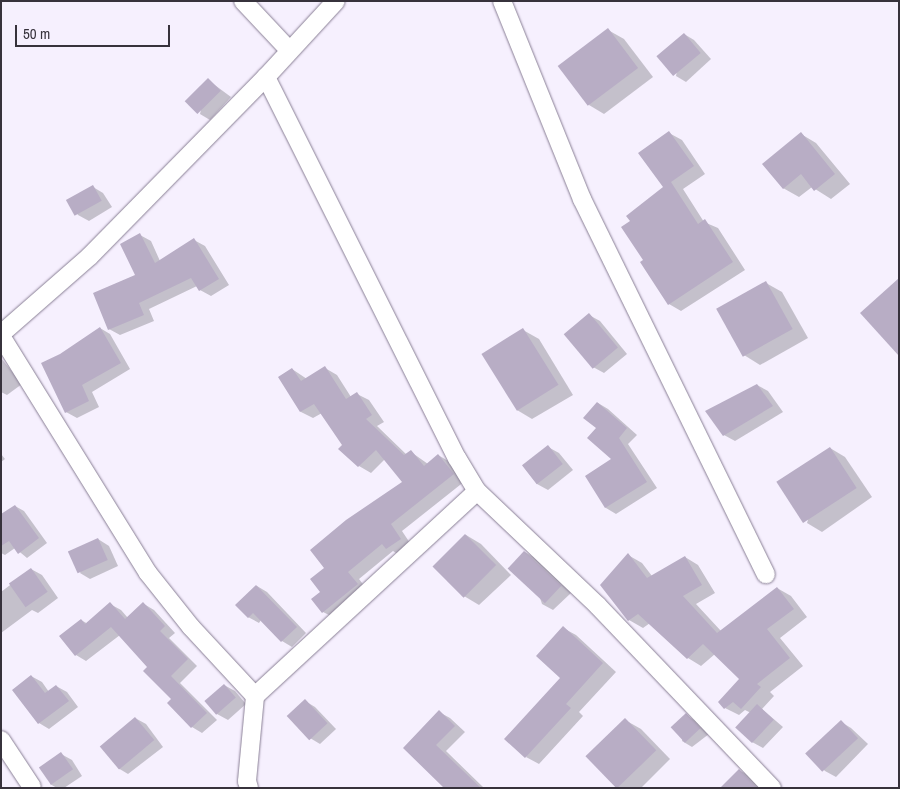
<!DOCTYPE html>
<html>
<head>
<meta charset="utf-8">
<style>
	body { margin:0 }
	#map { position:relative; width:900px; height:789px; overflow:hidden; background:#f6f0fe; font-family:"Archivo Narrow",sans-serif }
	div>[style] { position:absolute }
	.shadow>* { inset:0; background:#0003 }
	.building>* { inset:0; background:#b8adc5; transform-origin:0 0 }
	.roads { filter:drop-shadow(0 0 1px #897f95) drop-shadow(0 0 1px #897f95) }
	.street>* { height:18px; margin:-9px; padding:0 9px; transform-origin:9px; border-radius:9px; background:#fff }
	span { translate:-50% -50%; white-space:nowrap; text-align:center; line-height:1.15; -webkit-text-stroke:4px #f6f0fe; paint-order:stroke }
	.frame { position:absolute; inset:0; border:2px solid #37323c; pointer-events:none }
	.scale { position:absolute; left:15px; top:25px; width:155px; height:22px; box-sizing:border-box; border:2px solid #37323c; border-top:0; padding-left:6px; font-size:15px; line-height:18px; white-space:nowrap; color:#37323c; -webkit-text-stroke:4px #f6f0fe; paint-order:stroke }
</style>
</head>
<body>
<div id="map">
	<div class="shadow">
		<i style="clip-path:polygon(608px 30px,624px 39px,653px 77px,604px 114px,589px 105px)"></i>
		<i style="clip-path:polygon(684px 34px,694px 40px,711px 59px,686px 82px,676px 76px)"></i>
		<i style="clip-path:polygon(208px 80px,231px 97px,210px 120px,200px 114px)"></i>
		<i style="clip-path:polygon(669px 133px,682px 140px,705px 174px,683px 189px,704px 222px,718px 228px,745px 270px,681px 311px,669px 304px,645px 260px,632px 222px,665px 188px)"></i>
		<i style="clip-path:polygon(801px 134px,816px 143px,850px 184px,831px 199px,812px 187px,799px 197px,783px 188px)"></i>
		<i style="clip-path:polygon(93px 187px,103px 193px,112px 207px,89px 221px,78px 215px,69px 201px)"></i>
		<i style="clip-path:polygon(140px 235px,151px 241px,160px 261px,194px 240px,205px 246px,229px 285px,211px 296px,200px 290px,197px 286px,149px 309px,154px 321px,120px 335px,109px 329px,137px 276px)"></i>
		<i style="clip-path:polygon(766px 283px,782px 292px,808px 338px,760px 365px,744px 355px)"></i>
		<i style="clip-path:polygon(589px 315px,600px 321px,627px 354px,604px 373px,593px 367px)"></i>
		<i style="clip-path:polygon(100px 328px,110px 334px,130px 369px,92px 392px,99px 407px,77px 418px,66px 412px,61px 355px)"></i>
		<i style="clip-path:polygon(523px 330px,539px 339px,573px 395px,532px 419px,517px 410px)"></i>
		<i style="clip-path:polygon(1px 358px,22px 384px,7px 395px,1px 392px)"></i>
		<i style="clip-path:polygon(325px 368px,337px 375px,351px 397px,357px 394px,369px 400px,384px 422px,377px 426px,407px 455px,411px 452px,428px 464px,438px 455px,450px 462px,465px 481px,402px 531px,412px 546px,399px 555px,393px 551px,359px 579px,369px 592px,335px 618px,323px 612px,322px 592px,326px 568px,404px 482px,385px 459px,371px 473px,359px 466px,340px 448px,344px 445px,322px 413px,313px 418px,301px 412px,279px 377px,292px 369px,307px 379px)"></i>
		<i style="clip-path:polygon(757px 385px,768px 391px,783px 412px,735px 441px,724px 435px)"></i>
		<i style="clip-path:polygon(598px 403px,608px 409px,637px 435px,628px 444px,657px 488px,616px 514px,606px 508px,586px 476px,613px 459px,597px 428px)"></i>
		<i style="clip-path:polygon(548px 447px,559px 453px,573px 470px,548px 490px,537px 484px,523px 466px)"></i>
		<i style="clip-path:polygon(830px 448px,845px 457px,872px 497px,822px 532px,807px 523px)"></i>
		<i style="clip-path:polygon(1px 454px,5px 459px,1px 462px)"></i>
		<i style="clip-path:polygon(15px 506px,24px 511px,47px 543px,27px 558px,15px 548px,5px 555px,1px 553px,1px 516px)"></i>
		<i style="clip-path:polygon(466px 535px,481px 544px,511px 575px,479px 605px,464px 596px)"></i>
		<i style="clip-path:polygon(98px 539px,109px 546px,118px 566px,90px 579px,80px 573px)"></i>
		<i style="clip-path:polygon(525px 552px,535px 558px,571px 593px,553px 610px,542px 604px)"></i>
		<i style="clip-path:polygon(628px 555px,642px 563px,652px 576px,685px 557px,698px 565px,715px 593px,696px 604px,721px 631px,777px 588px,791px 596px,807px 617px,780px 638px,803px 666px,770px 692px,774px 696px,762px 709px,783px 727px,763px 748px,752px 742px,737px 727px,751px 713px,745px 710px,739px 715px,725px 708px,741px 679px,715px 654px,701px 666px,688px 658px,650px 623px,643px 628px,629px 620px,601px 585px)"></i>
		<i style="clip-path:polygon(31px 569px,42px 575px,58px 598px,38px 613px,32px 610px,1px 633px,1px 592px)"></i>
		<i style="clip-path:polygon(257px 586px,267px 592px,306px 633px,292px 647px,282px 641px,261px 620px,259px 623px,248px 617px)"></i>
		<i style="clip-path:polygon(110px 604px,121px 610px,128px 618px,144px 604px,154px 610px,175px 633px,169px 638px,197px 666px,180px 683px,217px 720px,202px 733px,192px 727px,169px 703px,173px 699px,149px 667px,120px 635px,86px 661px,76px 655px,81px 620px,88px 624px)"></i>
		<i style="clip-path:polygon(563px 628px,576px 635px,616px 672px,579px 712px,583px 716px,539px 764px,526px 757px,562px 677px)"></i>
		<i style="clip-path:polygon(31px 676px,42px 682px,49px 692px,56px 686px,67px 692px,78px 707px,49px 729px,39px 723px)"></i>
		<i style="clip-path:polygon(224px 685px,235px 691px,246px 704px,228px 720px,217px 714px,206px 701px)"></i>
		<i style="clip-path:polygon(305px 701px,315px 707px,336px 729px,320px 744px,310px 738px)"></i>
		<i style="clip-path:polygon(439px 712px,450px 718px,465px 732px,446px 751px,484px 788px,446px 788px,405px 748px)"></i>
		<i style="clip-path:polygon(686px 715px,696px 721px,709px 734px,692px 747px,682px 741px)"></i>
		<i style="clip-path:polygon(135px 718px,146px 724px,163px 747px,128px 774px,118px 768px)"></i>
		<i style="clip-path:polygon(625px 720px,641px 729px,670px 759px,641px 788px,618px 787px)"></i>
		<i style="clip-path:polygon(841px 722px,851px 728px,868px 744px,836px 777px,825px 771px,809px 755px)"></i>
		<i style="clip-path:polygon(61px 754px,72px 760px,82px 776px,64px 788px,57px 788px,50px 784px)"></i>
		<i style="clip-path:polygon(739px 770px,755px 779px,763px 788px,722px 788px)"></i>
	</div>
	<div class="building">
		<i style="left:608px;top:28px;width:50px;height:63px;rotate:53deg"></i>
		<i style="left:684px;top:33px;width:26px;height:36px;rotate:50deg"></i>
		<i style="left:208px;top:78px;width:18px;height:33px;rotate:45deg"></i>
		<i style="clip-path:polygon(669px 131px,694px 166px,671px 182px,698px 224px,705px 219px,733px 262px,668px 305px,640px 262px,643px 260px,621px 227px,630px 221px,626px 216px,663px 187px,638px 153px)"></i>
		<i style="clip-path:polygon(801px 132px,835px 174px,814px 191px,801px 174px,783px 189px,762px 164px)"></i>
		<i style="left:93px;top:185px;width:18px;height:31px;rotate:61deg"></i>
		<i style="clip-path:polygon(140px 233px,155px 263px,194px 238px,219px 279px,199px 291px,191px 278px,139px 303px,144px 315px,108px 330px,93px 293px,135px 275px,120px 244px)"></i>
		<i style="clip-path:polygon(899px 278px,899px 356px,860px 313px)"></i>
		<i style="left:766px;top:281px;width:55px;height:57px;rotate:61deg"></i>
		<i style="left:589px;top:313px;width:45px;height:33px;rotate:50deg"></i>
		<i style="clip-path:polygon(100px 327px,121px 363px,82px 385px,89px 401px,65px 413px,41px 363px,60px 354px)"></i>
		<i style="left:523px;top:328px;width:67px;height:49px;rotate:58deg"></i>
		<i style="clip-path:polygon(325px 366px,346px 399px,357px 392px,372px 415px,366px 419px,404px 455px,411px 450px,424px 466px,438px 454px,454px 474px,391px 524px,401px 539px,386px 549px,382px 544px,348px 572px,358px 584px,322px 613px,311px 599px,320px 592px,310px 579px,324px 568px,310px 550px,346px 520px,402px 482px,376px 450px,358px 467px,338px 449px,342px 445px,314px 404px,300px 412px,278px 377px,292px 368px,301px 381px)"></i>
		<i style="clip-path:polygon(757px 384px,773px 406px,723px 436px,705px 411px)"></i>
		<i style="clip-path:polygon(597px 402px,627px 428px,619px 438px,647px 482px,605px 508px,585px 476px,611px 459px,587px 438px,596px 428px,583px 418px)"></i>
		<i style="left:548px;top:445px;width:24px;height:33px;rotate:52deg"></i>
		<i style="left:830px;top:447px;width:49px;height:64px;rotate:57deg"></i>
		<i style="clip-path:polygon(15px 505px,39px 538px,18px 554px,9px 541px,1px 546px,1px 514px)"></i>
		<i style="left:465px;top:534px;width:44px;height:46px;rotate:45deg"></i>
		<i style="left:98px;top:538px;width:24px;height:33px;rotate:66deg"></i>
		<i style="left:524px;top:551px;width:51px;height:24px;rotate:43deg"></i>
		<i style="clip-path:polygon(628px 553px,647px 578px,685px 556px,702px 585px,683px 596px,717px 633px,777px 587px,794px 609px,767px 629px,790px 658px,757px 684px,761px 687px,741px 709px,733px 702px,724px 709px,718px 702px,739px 679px,703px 644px,687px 659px,638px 614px,628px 621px,600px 585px)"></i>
		<i style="left:31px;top:568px;width:29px;height:27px;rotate:55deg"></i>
		<i style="clip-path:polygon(256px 585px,297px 627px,281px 642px,253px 613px,248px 618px,235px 605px)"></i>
		<i style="clip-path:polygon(110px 602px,125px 619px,143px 602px,165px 626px,160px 631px,188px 659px,171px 676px,207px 713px,191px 728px,167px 703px,171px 699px,143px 671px,147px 667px,111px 627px,75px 656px,59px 636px,81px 619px,85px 624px)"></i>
		<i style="clip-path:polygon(563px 626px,603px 663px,566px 704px,571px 708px,525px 758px,504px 739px,560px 678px,536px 656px)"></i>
		<i style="clip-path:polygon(31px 675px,45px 693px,56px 685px,69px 701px,38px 724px,12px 690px)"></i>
		<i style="left:224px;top:684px;width:18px;height:26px;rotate:49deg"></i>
		<i style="left:305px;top:699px;width:33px;height:25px;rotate:47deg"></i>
		<i style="left:757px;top:704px;width:23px;height:32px;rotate:43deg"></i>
		<i style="clip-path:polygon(439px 710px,455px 726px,436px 745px,481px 788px,444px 788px,403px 748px)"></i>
		<i style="left:686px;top:713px;width:21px;height:21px;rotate:47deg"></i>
		<i style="left:135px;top:717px;width:30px;height:46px;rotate:50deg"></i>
		<i style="left:625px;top:718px;width:45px;height:55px;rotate:46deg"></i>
		<i style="left:841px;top:720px;width:25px;height:49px;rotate:47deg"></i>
		<i style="left:61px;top:752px;width:21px;height:27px;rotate:55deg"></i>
		<i style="clip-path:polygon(739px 769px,757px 788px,720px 788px)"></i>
	</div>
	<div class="roads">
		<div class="street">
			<i style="left:243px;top:1px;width:67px;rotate:46.8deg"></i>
			<i style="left:502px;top:1px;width:214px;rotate:68deg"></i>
			<i style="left:582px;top:199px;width:418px;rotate:63.9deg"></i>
			<i style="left:266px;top:77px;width:426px;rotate:63.4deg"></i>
			<i style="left:457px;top:458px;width:39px;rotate:59deg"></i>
			<i style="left:477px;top:491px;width:167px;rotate:43.5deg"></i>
			<i style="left:598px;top:606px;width:252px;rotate:46.3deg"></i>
			<i style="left:1px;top:334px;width:118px;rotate:-41.2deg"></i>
			<i style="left:90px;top:256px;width:251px;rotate:-45.5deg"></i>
			<i style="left:266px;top:77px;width:103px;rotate:-47.4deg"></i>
			<i style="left:1px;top:336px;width:279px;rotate:58.2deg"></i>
			<i style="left:148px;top:573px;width:69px;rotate:51.5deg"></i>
			<i style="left:191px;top:627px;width:94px;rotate:47.2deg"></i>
			<i style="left:1px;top:740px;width:56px;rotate:56.6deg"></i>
			<i style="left:249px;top:788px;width:7px;rotate:-106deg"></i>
			<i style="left:247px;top:781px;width:85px;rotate:-84.6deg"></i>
			<i style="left:255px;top:696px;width:302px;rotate:-42.7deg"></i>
		</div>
	</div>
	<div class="frame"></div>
	<div class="scale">50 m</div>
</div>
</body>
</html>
